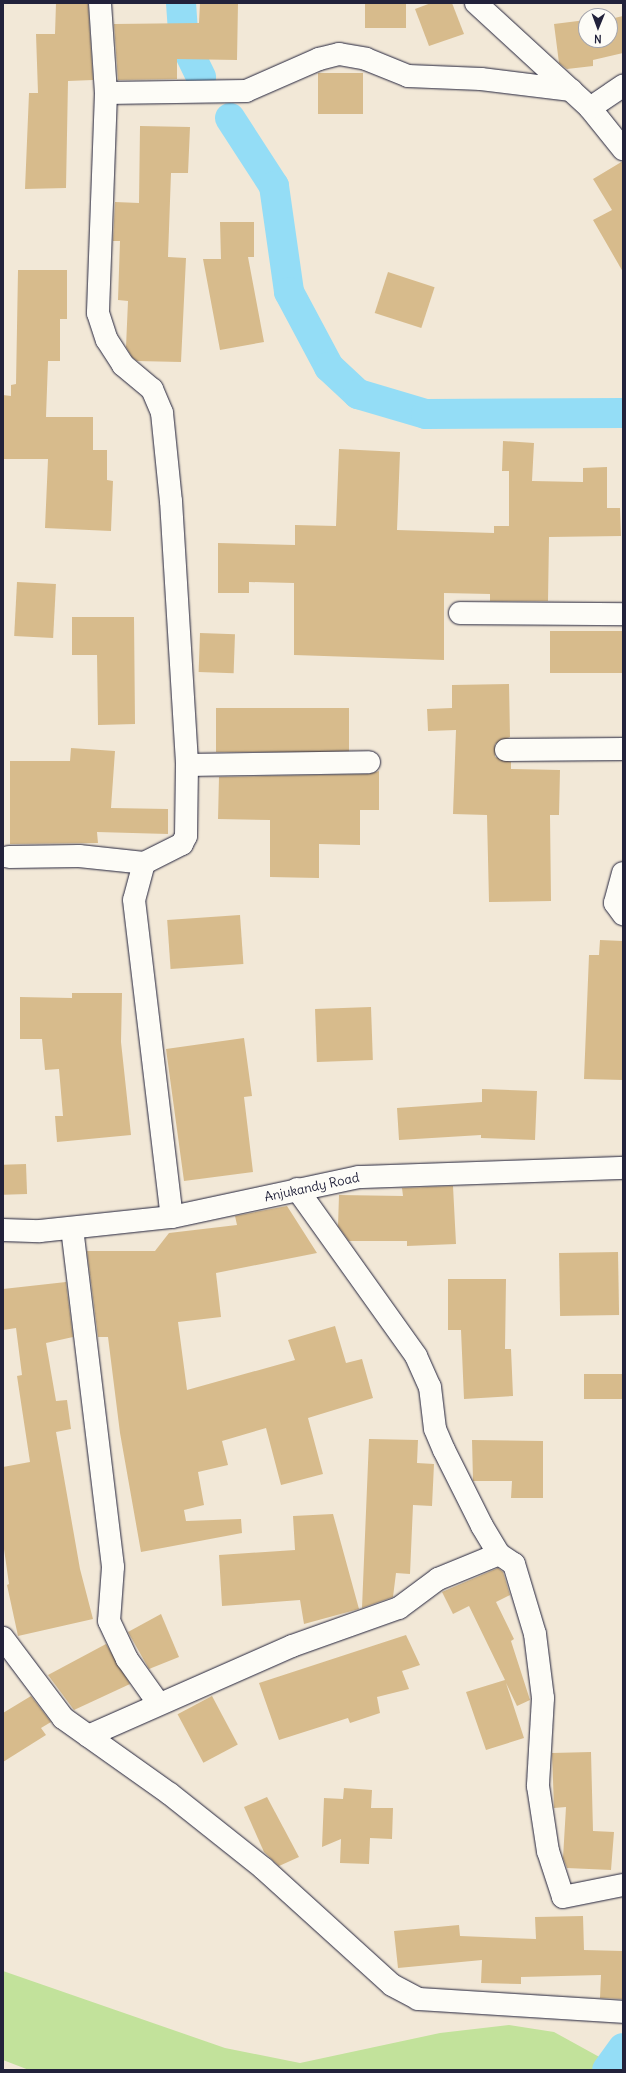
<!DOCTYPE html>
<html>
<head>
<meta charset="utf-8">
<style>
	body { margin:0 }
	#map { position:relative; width:626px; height:2073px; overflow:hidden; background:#f2e8d7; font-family:Delius,sans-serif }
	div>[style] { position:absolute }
	.green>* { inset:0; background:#c2e29b }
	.canal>* { height:30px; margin:-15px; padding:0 15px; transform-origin:15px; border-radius:15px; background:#94ddf6 }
	.building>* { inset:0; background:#d7bb8c; transform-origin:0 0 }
	.roads { filter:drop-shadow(0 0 1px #22223b) drop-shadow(0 0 1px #22223b) }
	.street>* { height:22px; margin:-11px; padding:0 11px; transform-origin:11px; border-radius:11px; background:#fdfcf7 }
	.secondary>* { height:22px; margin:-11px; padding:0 11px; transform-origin:11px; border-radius:11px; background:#fdfcf7 }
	span { translate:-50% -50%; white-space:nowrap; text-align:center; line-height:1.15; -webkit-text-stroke:3px #fdfcf7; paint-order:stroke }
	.street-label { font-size:13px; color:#22223b }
	.frame { position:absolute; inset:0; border:4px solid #22223b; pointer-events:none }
	.north { position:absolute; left:578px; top:8px; width:40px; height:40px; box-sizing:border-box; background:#fdfcf7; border:1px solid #a5a5ac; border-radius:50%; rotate:181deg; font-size:11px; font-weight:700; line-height:16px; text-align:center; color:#22223b }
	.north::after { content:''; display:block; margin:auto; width:14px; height:18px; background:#22223b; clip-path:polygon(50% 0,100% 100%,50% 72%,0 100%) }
</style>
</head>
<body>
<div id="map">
	<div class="green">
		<i style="clip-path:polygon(3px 1971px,225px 2048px,300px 2063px,440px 2033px,509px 2025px,554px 2032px,623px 2070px,29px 2070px,3px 2060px)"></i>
	</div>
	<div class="canal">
		<i style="left:181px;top:3px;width:39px;rotate:86deg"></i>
		<i style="left:184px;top:42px;width:39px;rotate:64deg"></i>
		<i style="left:230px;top:118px;width:81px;rotate:57.1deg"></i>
		<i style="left:274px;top:186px;width:107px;rotate:81.9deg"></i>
		<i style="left:289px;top:292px;width:85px;rotate:61.9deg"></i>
		<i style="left:329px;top:367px;width:40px;rotate:43deg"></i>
		<i style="left:358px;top:394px;width:71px;rotate:16.4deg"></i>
		<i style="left:426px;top:414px;width:197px;rotate:-0.3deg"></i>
		<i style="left:607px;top:2070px;width:27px;rotate:-54deg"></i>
	</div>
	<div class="building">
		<i style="clip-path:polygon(56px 3px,88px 3px,93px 80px,68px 81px,66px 188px,25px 189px,29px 93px,38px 93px,36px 34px,55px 34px)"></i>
		<i style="clip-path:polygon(200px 3px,238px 3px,237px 60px,177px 59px,177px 79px,118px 80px,114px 24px,199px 23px)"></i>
		<i style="left:365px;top:3px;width:41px;height:25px"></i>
		<i style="clip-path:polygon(431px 3px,452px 3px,464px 34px,429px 46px,415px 9px)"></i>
		<i style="clip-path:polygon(623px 16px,623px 53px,593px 60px,593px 66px,567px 69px,559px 63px,554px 24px,586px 20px,586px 40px,610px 40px,610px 19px)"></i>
		<i style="left:318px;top:73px;width:45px;height:41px"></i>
		<i style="clip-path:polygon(140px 126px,190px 127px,188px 173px,171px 173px,168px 257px,186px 258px,181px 362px,137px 361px,132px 357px,126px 347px,128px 301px,118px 300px,120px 241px,113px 241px,115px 202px,139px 203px)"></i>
		<i style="clip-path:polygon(623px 161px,623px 272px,593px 220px,612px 210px,593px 179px)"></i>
		<i style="clip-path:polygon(220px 222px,254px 222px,254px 257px,248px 257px,264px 342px,220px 350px,203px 259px,221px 259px)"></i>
		<i style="clip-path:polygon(18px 270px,67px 270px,67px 319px,60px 319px,60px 361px,48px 361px,46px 417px,93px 417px,93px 450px,107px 450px,107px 480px,113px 481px,111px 531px,45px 528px,48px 459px,3px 459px,3px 395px,11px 396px,11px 385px,16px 384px)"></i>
		<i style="left:388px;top:272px;width:49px;height:43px;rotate:18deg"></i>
		<i style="clip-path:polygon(503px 441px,534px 443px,532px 481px,583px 482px,583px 468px,607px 467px,607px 508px,620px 508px,621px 536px,549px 537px,548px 601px,490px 601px,490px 594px,444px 593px,444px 660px,294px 655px,294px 583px,249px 582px,249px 593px,218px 593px,218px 543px,295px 545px,295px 525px,336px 526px,339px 449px,400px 452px,397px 530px,494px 533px,494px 526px,509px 526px,509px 471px,502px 471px)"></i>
		<i style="left:17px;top:582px;width:39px;height:54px;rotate:3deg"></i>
		<i style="clip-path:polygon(72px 617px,134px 617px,135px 724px,98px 725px,97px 655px,72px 655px)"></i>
		<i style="left:623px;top:631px;width:42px;height:73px;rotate:90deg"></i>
		<i style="left:200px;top:633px;width:35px;height:39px;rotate:2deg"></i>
		<i style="clip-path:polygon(509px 684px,510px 737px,495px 744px,495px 757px,511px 762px,511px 769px,560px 770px,559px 815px,550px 815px,551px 901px,489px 902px,487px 815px,453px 814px,456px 730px,428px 731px,427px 709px,452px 708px,452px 685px)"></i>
		<i style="left:216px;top:708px;width:133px;height:44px"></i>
		<i style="clip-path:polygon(71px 748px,115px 751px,111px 808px,168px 809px,168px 834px,97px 832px,98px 843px,10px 844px,10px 761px,70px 761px)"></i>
		<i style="clip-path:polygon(379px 771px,379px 810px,360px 810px,360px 845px,319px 844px,319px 878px,270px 877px,270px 820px,218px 819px,219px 777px,369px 774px)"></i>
		<i style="left:240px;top:915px;width:49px;height:73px;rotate:86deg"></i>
		<i style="clip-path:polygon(600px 940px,623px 941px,623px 1080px,584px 1079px,589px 955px,599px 955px)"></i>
		<i style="clip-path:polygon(72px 993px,122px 993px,121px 1042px,131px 1135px,57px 1142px,55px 1116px,63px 1116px,59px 1069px,45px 1070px,42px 1039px,20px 1039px,20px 997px,72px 998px)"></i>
		<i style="left:371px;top:1007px;width:53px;height:56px;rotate:88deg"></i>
		<i style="clip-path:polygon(244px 1038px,252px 1096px,244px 1097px,253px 1172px,184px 1181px,166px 1049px)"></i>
		<i style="clip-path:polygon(482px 1089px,537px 1091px,535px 1140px,481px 1138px,481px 1135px,399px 1140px,397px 1108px,482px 1102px)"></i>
		<i style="left:26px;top:1164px;width:30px;height:23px;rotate:88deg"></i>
		<i style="clip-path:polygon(453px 1186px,456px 1244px,407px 1246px,407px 1241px,349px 1241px,338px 1226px,339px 1195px,403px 1196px,402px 1188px)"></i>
		<i style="clip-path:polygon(287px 1206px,317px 1253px,216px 1273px,221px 1317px,178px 1322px,187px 1390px,295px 1360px,288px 1340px,335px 1326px,346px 1363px,362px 1359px,373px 1398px,308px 1418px,323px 1474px,281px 1485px,266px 1428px,222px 1441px,228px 1465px,198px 1472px,204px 1505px,184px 1510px,186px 1521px,241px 1519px,242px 1533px,141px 1552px,120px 1433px,108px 1337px,98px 1337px,87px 1251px,155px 1251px,169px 1233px,237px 1225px,235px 1216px)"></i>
		<i style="left:618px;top:1252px;width:63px;height:59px;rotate:89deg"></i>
		<i style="clip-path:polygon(448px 1279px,506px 1279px,505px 1349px,511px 1349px,513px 1396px,464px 1399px,461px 1330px,448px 1330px)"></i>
		<i style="clip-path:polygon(66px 1282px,73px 1337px,46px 1343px,56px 1401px,67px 1400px,71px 1429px,56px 1432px,80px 1569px,93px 1619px,18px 1636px,7px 1585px,9px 1584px,3px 1542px,3px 1467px,30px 1462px,17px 1376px,22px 1375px,16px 1328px,3px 1330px,3px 1289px)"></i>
		<i style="left:623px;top:1374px;width:25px;height:39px;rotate:90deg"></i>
		<i style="clip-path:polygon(369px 1439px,418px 1440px,417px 1463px,434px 1464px,432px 1506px,413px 1505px,410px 1574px,396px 1573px,393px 1597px,362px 1608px)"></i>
		<i style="clip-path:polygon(472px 1440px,543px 1441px,543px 1498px,511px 1498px,512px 1481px,473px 1481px)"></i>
		<i style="clip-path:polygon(333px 1514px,359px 1609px,304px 1624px,300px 1600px,222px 1606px,219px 1555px,295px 1550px,293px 1516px)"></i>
		<i style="clip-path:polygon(498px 1568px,503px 1572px,510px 1595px,496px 1602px,514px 1639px,511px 1641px,530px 1700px,517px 1706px,506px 1683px,524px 1738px,486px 1750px,466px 1692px,505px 1680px,469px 1606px,453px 1614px,442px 1592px)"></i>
		<i style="clip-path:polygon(161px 1614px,179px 1657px,149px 1669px,128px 1632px)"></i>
		<i style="clip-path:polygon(406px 1635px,420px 1665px,402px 1671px,409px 1689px,377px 1697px,380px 1713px,350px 1723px,348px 1718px,279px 1740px,259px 1683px)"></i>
		<i style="clip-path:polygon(106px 1644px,130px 1684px,74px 1710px,48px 1675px)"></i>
		<i style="clip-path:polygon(31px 1696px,51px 1722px,41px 1728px,46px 1735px,3px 1762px,3px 1713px)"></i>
		<i style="left:212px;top:1696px;width:55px;height:39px;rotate:62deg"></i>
		<i style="clip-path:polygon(591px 1752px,593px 1831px,614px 1832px,611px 1870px,567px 1868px,563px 1858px,566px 1807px,554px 1808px,552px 1753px)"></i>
		<i style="clip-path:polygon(344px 1788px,372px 1790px,371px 1808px,393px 1808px,392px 1839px,370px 1838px,369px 1864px,340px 1863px,341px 1839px,322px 1847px,324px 1798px,343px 1799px)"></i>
		<i style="clip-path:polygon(267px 1797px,299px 1857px,279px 1866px,264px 1852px,244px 1807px)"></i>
		<i style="clip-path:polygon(583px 1916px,584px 1950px,623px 1951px,623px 1999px,600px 1998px,601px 1975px,521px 1977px,521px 1984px,481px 1983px,482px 1960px,398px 1968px,394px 1931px,459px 1925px,460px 1936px,536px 1939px,535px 1917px)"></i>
	</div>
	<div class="roads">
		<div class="street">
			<i style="left:100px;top:3px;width:90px;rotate:86.2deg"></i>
			<i style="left:106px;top:93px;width:220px;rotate:92.1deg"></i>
			<i style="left:98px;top:313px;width:28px;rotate:72deg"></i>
			<i style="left:107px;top:340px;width:30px;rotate:57deg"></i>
			<i style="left:123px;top:365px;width:38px;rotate:40deg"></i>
			<i style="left:152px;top:389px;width:26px;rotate:67deg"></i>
			<i style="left:162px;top:413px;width:88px;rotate:84.2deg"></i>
			<i style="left:171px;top:501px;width:264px;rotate:86.5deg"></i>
			<i style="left:187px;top:765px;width:71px;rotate:90.8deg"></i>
			<i style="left:186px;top:836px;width:9px;rotate:117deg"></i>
			<i style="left:182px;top:844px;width:42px;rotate:153.4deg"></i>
			<i style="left:144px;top:863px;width:38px;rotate:105deg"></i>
			<i style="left:134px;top:900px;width:319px;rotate:83.2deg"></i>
			<i style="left:476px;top:3px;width:155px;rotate:42.6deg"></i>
			<i style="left:590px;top:108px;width:53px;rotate:51.2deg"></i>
			<i style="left:106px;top:93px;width:140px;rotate:-0.8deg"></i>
			<i style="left:246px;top:91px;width:80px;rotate:-23.7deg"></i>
			<i style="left:319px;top:59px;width:21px;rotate:-14deg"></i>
			<i style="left:339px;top:54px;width:27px;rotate:10deg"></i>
			<i style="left:366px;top:59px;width:45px;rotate:22deg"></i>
			<i style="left:408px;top:76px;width:73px;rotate:2.4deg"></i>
			<i style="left:481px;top:79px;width:91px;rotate:7deg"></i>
			<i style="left:590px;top:108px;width:40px;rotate:-34deg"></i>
			<i style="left:460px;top:613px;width:163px;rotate:0.4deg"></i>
			<i style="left:506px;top:750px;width:117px;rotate:-0.5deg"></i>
			<i style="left:187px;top:765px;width:182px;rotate:-0.9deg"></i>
			<i style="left:9px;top:857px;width:70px;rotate:-0.8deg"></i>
			<i style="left:79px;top:856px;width:65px;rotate:6.1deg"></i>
			<i style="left:623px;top:873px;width:31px;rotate:105deg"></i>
			<i style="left:615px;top:903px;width:14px;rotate:54deg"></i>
			<i style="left:297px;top:1189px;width:205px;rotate:54.5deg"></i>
			<i style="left:416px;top:1356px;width:34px;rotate:66deg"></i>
			<i style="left:430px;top:1387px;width:42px;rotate:83.2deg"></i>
			<i style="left:435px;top:1429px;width:23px;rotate:67deg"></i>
			<i style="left:444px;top:1450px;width:85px;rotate:63.4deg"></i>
			<i style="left:482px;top:1526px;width:33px;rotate:59deg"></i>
			<i style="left:499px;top:1554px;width:18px;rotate:34deg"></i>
			<i style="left:514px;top:1564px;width:73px;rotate:73.3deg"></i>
			<i style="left:535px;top:1634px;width:64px;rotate:82.9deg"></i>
			<i style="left:543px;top:1698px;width:88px;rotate:93.3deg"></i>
			<i style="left:538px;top:1786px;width:66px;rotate:81.3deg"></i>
			<i style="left:548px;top:1851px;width:48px;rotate:71.9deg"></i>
			<i style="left:563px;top:1897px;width:61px;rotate:-11.3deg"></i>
			<i style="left:72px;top:1228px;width:341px;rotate:83.1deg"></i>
			<i style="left:113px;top:1567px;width:54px;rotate:94.2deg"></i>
			<i style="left:109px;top:1621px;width:42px;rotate:64.7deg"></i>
			<i style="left:127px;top:1659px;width:55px;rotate:54.6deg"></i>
			<i style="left:3px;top:1638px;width:100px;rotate:53.1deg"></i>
			<i style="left:63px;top:1718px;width:131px;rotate:35.4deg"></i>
			<i style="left:170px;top:1794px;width:119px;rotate:38.5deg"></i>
			<i style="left:263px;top:1868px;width:174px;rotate:42.2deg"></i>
			<i style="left:392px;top:1985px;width:30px;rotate:28deg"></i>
			<i style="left:418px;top:1999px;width:205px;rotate:3.6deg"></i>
			<i style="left:88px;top:1736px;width:223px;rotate:-23.8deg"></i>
			<i style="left:292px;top:1646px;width:114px;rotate:-19.6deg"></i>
			<i style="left:399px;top:1608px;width:49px;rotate:-36.6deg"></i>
			<i style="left:438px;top:1579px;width:66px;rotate:-22.3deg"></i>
		</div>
		<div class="secondary">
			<i style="left:3px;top:1230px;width:37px;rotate:2deg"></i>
			<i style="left:40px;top:1231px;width:133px;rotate:-6.1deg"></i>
			<i style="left:172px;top:1217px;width:191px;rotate:-12.1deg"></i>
			<i style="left:359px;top:1177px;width:264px;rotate:-2deg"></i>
		</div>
	</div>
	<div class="street-label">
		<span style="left:312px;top:1188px;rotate:-12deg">Anjukandy Road</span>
	</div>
	<div class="frame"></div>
	<div class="north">N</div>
</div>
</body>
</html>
